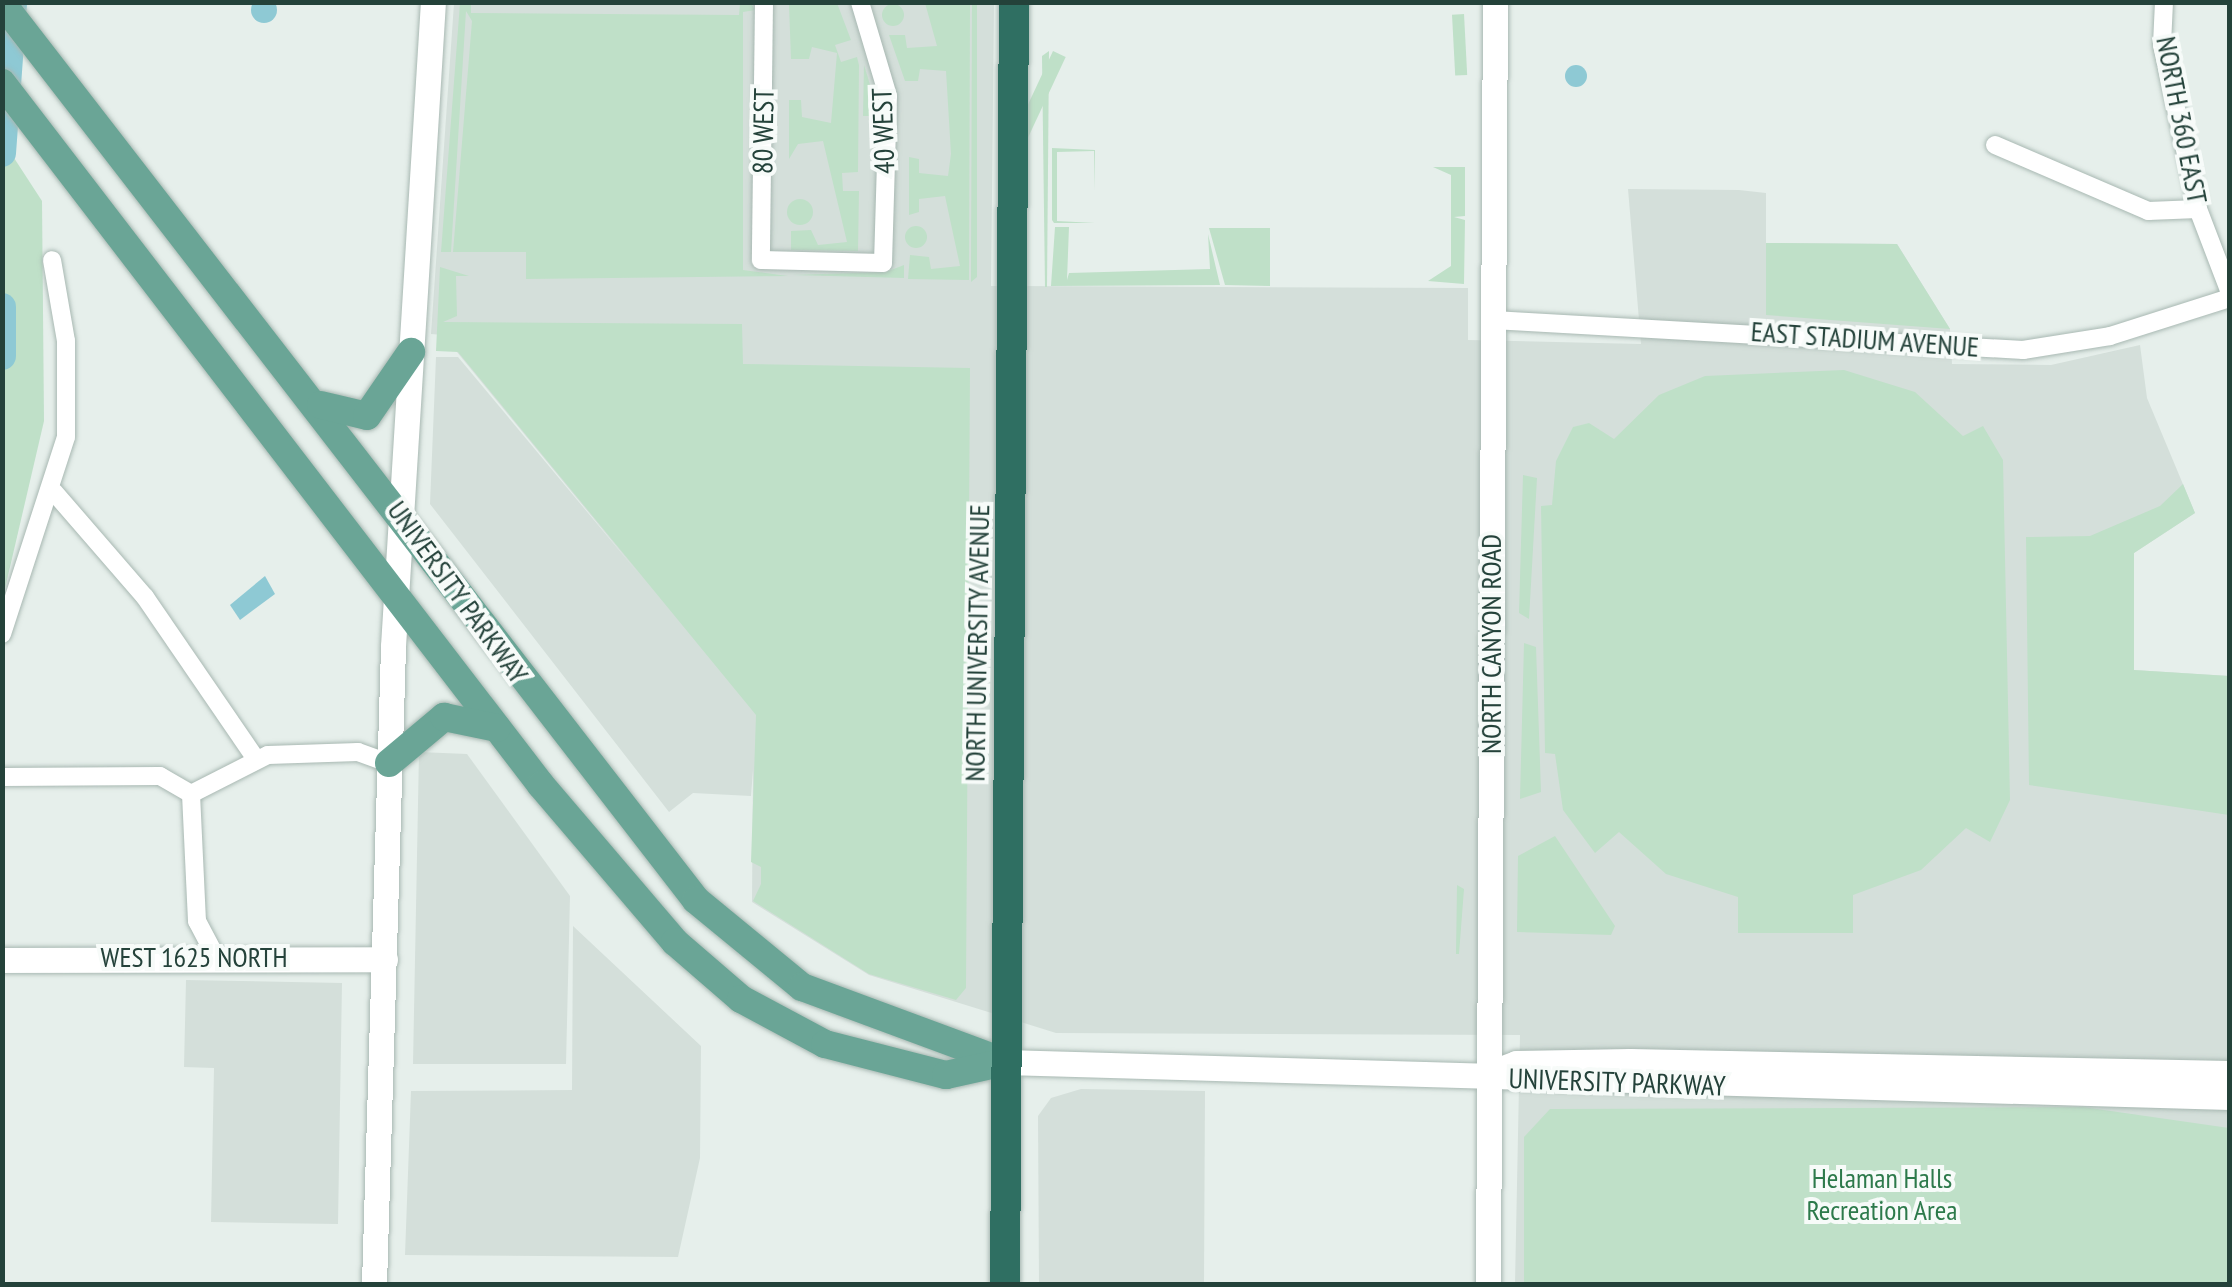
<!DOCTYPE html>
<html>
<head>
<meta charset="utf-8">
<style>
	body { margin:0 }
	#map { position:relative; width:2232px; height:1287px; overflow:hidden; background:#e6efeb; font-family:"PT Sans Narrow",sans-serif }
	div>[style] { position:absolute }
	.built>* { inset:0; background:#d4dfda }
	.green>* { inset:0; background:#bfe0c8; transform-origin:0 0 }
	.round { border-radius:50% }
	.water>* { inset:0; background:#8ec9d4 }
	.river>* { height:28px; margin:-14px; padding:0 14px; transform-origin:14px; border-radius:14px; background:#8ec9d4 }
	.roads { filter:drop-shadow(0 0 2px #a8b8b2) drop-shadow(0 0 2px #a8b8b2) }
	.street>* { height:18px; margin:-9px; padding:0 9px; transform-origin:9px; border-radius:9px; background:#fff }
	.secondary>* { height:25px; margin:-12.5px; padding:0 12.5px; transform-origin:12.5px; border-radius:12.5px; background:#fff }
	.primary>* { height:28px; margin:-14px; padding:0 14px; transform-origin:14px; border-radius:14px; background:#6aa596 }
	.highway>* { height:30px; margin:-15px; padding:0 15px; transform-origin:15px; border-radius:15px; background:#2f6f62 }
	span { translate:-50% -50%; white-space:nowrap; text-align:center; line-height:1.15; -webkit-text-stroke:8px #f7fbf9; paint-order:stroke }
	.street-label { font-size:28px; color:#24423a }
	.park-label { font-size:28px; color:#2d7a4b }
	.frame { position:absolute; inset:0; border:5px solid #24423a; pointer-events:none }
</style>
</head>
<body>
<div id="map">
	<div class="built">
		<i style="clip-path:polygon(454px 3px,994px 3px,991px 286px,1468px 288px,1468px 340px,1641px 344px,1628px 189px,1739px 190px,1766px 193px,1766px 243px,1897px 244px,1950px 329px,1952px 364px,2051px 365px,2140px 345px,2147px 398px,2195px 513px,2134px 553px,2134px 670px,2229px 676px,2229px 1284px,1515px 1284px,1520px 1035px,1056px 1033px,869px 975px,752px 902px,753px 770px,751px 796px,693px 793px,669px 812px,430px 504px,436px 357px,458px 357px,639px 574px,443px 335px,431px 334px)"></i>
		<i style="clip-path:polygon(419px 752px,467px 754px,570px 896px,566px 1064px,413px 1064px)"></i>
		<i style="clip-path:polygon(573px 926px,701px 1046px,700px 1158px,678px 1257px,405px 1255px,411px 1091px,572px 1090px)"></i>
		<i style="clip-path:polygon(186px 980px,342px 983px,338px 1224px,211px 1222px,214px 1068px,184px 1067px)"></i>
		<i style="clip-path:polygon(1081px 1089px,1205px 1091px,1204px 1284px,1039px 1284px,1038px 1116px,1051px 1098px)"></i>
	</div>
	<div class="green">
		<i style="clip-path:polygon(977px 2px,977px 277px,971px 282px,972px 3px)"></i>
		<i style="clip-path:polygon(460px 3px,471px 3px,471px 13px,739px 15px,740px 3px,751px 3px,755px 10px,743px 12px,743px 270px,788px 276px,526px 279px,526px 252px,453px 252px,472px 21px,466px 11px,451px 252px,441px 252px)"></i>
		<i style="clip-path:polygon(837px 3px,851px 40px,835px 45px,841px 62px,857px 57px,859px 65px,858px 172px,842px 173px,843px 191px,859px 191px,858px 251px,791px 250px,791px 231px,811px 230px,818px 245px,847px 242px,823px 141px,798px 144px,789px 159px,789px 100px,801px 100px,802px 117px,831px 123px,837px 53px,812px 47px,809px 59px,791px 59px,789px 5px)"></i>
		<i style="clip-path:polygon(925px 3px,970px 3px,969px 280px,908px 279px,910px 255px,929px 257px,931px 269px,960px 266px,945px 196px,919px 199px,919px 212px,909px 215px,909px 157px,919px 159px,919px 173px,948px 176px,951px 154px,946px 71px,920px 69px,918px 81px,905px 81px,889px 35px,905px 35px,907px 48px,937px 46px)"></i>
		<i class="round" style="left:882px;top:4px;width:22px;height:22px"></i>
		<i style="left:1464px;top:14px;width:61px;height:12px;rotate:87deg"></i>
		<i style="clip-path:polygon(1049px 51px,1047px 287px,1045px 287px,1042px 56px)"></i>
		<i style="left:1053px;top:51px;width:14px;height:94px;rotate:25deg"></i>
		<i style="clip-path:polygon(864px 65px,875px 101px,876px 116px,863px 116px)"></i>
		<i style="clip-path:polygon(3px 141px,42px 201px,44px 421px,3px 597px)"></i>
		<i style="clip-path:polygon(1052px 148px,1095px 150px,1094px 191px,1094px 151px,1057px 152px,1057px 221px,1095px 223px,1054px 223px,1052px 220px)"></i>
		<i style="clip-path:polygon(1433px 167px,1465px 167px,1465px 216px,1454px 217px,1465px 220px,1464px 284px,1428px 281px,1451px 266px,1451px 175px)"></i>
		<i class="round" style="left:787px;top:199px;width:26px;height:26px"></i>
		<i class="round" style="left:905px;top:226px;width:22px;height:22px"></i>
		<i style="clip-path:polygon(1055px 227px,1069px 227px,1067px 280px,1069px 273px,1210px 269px,1208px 234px,1220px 285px,1051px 286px)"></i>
		<i style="clip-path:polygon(1209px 228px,1270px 228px,1270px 286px,1225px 285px)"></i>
		<i style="clip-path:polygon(1766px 243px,1897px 244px,1950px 329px,1766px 315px)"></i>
		<i style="clip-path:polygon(904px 265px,904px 278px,792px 275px,886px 272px)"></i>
		<i style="clip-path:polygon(440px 267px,469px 276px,456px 276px,457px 316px,443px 322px,742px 324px,743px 364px,970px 368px,966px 988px,956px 1000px,869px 974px,753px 901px,761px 884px,761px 867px,751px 862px,756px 715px,458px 352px,436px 351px)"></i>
		<i style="clip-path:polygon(1844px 370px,1915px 392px,1963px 436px,1983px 426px,2003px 460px,2010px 800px,1990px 842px,1966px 828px,1921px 870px,1853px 895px,1853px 933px,1738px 933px,1738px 897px,1666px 874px,1619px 832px,1595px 853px,1563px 810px,1555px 754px,1545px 753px,1541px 506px,1552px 505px,1556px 461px,1573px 427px,1589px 423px,1614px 439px,1659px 395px,1705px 376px)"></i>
		<i style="clip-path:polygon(1523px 475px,1537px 478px,1529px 619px,1519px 613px)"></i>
		<i style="clip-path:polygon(2183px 484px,2195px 513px,2134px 553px,2134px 670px,2229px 676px,2229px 815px,2029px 785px,2026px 537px,2090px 536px,2160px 506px)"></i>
		<i style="clip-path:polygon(1524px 643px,1536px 647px,1541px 792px,1520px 799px)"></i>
		<i style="clip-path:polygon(1555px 836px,1615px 926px,1611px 935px,1517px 932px,1518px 856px)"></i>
		<i style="clip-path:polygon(1457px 885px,1464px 889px,1459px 954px,1456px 954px)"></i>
		<i style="clip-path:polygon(2083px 1107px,2229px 1128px,2229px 1284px,1524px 1284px,1524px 1137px,1550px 1109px)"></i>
	</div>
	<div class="water">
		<i class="round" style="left:251px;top:-3px;width:26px;height:26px"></i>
		<i class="round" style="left:1565px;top:65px;width:22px;height:22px"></i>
		<i style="clip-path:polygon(265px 576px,275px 594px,240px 620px,230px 605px)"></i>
	</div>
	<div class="river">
		<i style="left:2px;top:153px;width:151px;rotate:-85.8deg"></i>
		<i style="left:2px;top:307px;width:49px;rotate:90deg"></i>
	</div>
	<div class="roads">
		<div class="street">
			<i style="left:764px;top:2px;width:258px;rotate:90.7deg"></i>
			<i style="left:761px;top:260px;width:122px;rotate:1.4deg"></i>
			<i style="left:883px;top:263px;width:167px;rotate:-88.3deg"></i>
			<i style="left:888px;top:96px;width:98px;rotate:-106.6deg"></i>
			<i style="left:2164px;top:2px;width:43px;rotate:92.7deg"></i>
			<i style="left:2162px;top:45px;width:168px;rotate:77.6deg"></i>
			<i style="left:2198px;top:209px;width:90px;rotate:69.1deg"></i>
			<i style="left:1995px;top:145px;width:167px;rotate:23.3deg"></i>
			<i style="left:2148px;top:211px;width:50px;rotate:-2.3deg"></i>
			<i style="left:1493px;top:320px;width:531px;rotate:3.24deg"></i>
			<i style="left:2023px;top:350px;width:88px;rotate:-9.1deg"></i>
			<i style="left:2110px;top:336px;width:126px;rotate:-17.6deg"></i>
			<i style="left:54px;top:492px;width:139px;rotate:49.1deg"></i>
			<i style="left:145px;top:597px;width:196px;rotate:55.6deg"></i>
			<i style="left:2px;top:634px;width:207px;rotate:-72deg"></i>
			<i style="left:66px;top:437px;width:96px;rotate:-90deg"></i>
			<i style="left:66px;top:341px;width:82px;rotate:-99.8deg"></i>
			<i style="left:2px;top:777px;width:158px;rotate:-0.4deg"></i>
			<i style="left:160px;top:776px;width:36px;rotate:30deg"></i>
			<i style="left:191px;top:794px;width:86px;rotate:-26.9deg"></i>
			<i style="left:268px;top:755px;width:90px;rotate:-1.9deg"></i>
			<i style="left:358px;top:752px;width:33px;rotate:20deg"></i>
			<i style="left:191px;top:794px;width:127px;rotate:87.3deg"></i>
			<i style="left:197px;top:921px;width:41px;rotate:62.2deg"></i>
		</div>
		<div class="secondary">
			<i style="left:2px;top:960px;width:383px;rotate:-0.1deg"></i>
			<i style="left:1005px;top:1062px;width:1225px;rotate:1.64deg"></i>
			<i style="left:1485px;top:1075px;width:33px;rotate:-21deg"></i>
			<i style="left:1516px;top:1063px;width:114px;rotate:-1deg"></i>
			<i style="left:1630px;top:1061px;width:600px;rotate:1.15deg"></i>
			<i style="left:374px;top:1284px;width:638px;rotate:-88.29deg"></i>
			<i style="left:393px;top:646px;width:645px;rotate:-86.45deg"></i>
			<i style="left:1488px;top:1284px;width:1282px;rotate:-89.69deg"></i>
		</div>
		<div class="primary">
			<i style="left:2px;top:3px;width:1134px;rotate:52.27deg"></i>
			<i style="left:696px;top:900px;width:137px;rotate:39.4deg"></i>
			<i style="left:802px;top:987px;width:216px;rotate:20.3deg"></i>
			<i style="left:2px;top:83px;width:885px;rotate:52.48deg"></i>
			<i style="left:541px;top:785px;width:206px;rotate:49.5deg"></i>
			<i style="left:675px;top:942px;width:87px;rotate:40.8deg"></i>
			<i style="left:741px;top:999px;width:95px;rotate:28.2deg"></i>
			<i style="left:825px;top:1044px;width:125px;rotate:14.4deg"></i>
			<i style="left:946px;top:1075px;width:60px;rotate:-12.4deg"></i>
			<i style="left:321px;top:405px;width:47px;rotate:13.4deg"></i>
			<i style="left:367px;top:416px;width:78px;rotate:-55.5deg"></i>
			<i style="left:389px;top:763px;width:72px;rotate:-39.9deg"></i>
			<i style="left:444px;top:717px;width:54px;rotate:11.7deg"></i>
		</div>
		<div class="highway">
			<i style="left:1005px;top:1284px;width:1282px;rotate:-89.6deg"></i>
		</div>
	</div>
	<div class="street-label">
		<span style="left:2182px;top:120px;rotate:79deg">NORTH 360 EAST</span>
		<span style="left:763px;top:131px;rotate:-89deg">80 WEST</span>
		<span style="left:883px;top:131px;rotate:-92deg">40 WEST</span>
		<span style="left:1865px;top:339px;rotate:4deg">EAST STADIUM AVENUE</span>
		<span style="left:458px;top:592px;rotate:54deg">UNIVERSITY PARKWAY</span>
		<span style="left:977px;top:643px;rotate:-89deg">NORTH UNIVERSITY AVENUE</span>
		<span style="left:1491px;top:644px;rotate:-90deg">NORTH CANYON ROAD</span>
		<span style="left:194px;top:957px">WEST 1625 NORTH</span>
		<span style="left:1617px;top:1082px;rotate:2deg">UNIVERSITY PARKWAY</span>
	</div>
	<div class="park-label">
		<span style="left:1882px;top:1194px">Helaman Halls<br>Recreation Area</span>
	</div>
	<div class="frame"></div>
</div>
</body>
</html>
